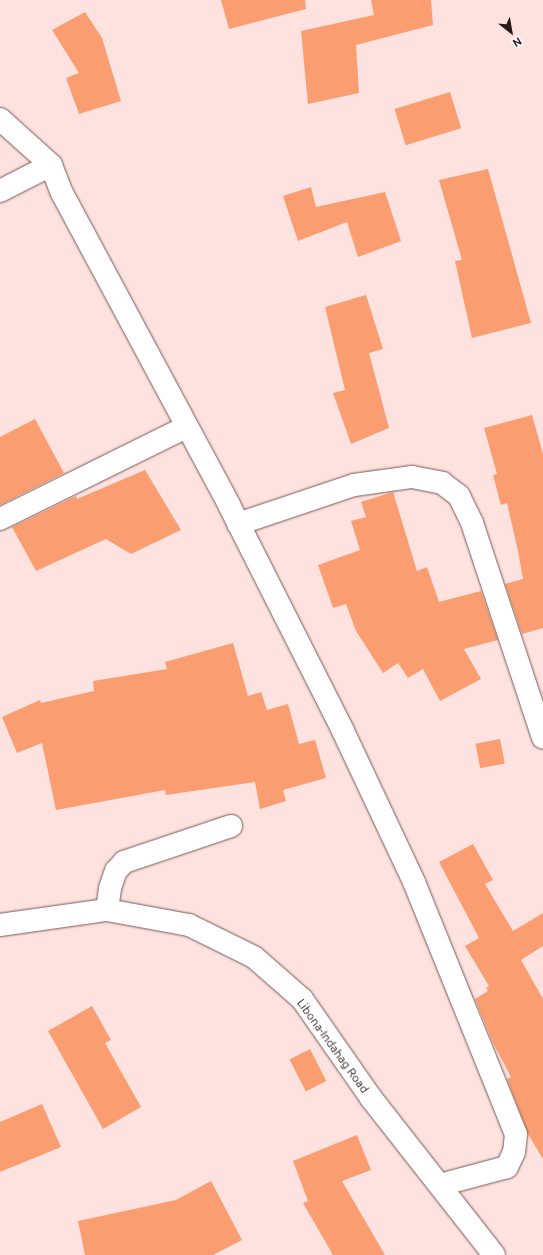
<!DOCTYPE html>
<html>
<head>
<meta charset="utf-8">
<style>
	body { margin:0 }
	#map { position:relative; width:543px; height:1255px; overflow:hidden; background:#fde2df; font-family:Ubuntu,sans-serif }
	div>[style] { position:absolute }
	.building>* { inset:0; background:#fa9e72; transform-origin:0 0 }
	.roads { filter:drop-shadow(0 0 1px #7b5652) drop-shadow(0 0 1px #7b5652) }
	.minor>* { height:22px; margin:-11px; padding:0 11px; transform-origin:11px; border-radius:11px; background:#fff }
	.major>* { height:22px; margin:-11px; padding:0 11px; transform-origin:11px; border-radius:11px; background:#fff }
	span { translate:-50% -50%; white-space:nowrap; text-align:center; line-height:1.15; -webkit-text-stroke:3.5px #fff; paint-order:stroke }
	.street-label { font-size:12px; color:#291918 }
	.north { position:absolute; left:491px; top:12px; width:40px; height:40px; -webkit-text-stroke:3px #fff; paint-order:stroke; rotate:149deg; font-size:11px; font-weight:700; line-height:16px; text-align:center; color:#291918 }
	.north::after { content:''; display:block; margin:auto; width:14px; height:18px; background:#291918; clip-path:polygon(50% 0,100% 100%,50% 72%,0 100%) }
</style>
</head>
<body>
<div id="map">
	<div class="building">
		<i style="clip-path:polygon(221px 0,305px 0,306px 9px,229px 29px)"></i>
		<i style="clip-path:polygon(371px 0,431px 0,433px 25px,356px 45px,359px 93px,308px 104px,301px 31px,374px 15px)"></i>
		<i style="clip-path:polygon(85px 12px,102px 38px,121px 101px,79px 114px,66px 78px,79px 73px,52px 30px)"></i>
		<i style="left:450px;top:92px;width:38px;height:58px;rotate:73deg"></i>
		<i style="clip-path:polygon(488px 169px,531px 323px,472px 338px,455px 261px,462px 260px,439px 180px)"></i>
		<i style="clip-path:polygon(311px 187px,316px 207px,385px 192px,401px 241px,358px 257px,347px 222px,298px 241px,283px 196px)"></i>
		<i style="clip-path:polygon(366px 295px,383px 349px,369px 353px,389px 428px,351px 444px,333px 393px,345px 390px,325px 307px)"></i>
		<i style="clip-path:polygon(532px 415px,543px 454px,543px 628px,522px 634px,505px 584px,523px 579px,518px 551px,507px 503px,501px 505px,493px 475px,497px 474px,484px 428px)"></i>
		<i style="clip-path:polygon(35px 419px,64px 473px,0 505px,0 437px)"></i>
		<i style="clip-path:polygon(145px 470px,181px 530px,131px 554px,106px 539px,36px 571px,12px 527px,76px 496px,77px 499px)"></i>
		<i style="clip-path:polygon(393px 492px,417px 571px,427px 567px,439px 602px,481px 591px,498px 640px,464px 649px,481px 679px,440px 701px,423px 669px,408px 678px,398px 663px,383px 673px,356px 631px,346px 604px,333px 608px,318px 565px,360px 550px,351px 521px,366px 517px,361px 502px)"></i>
		<i style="clip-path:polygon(233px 643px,248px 696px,261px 692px,267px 710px,288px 704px,299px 744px,315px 740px,326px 778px,283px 790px,286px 801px,260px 809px,255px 782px,166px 795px,165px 790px,56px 810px,42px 743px,17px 753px,2px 717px,40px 700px,41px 703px,94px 691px,93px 681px,167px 669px,165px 662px)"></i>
		<i style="left:500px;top:739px;width:25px;height:25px;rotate:79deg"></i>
		<i style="clip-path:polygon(473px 844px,493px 880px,485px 884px,513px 931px,543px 913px,543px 946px,521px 960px,543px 999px,543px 1159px,528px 1134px,507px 1079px,511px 1077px,493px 1043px,475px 999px,488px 991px,486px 988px,489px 986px,465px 946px,479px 938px,439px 862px)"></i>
		<i style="clip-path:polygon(92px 1006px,111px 1040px,105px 1043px,141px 1107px,103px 1129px,48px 1031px)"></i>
		<i style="left:310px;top:1049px;width:36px;height:23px;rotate:63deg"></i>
		<i style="clip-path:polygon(42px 1104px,61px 1147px,0 1172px,0 1122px)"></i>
		<i style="clip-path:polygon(357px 1135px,371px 1170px,342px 1181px,385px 1255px,333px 1255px,303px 1203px,308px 1201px,293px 1161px)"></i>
		<i style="clip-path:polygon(211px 1181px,242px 1240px,213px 1255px,85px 1255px,78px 1221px,176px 1200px)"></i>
	</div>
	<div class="roads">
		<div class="minor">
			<i style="left:0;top:119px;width:69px;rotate:42deg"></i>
			<i style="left:51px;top:165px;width:30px;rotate:69deg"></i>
			<i style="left:62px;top:193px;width:354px;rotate:61.8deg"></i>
			<i style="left:229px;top:505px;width:253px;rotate:63.2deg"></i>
			<i style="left:343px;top:731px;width:167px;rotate:64.8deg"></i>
			<i style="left:414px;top:882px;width:272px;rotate:68deg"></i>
			<i style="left:516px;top:1134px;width:18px;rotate:96deg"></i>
			<i style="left:514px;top:1152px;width:17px;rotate:115deg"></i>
			<i style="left:507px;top:1167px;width:69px;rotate:165deg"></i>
			<i style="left:0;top:191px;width:57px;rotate:-27deg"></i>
			<i style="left:0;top:519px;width:208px;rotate:-26.3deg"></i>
			<i style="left:238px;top:524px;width:122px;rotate:-18.6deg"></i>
			<i style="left:354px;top:485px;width:59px;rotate:-7.9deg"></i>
			<i style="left:412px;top:477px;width:31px;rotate:11deg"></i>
			<i style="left:442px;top:483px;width:21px;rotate:37deg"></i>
			<i style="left:459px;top:496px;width:30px;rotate:64deg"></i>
			<i style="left:472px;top:523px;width:226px;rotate:71.7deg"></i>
			<i style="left:107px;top:910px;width:22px;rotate:-82deg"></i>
			<i style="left:110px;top:888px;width:18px;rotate:-71deg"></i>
			<i style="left:116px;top:871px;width:12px;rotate:-48deg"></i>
			<i style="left:124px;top:862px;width:113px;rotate:-18.6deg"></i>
		</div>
		<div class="major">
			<i style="left:0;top:925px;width:108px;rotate:-8deg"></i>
			<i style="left:107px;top:910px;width:83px;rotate:10.4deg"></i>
			<i style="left:189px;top:925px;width:72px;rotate:26.2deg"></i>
			<i style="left:254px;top:957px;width:64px;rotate:41.2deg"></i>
			<i style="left:302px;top:999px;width:121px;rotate:55.1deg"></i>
			<i style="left:371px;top:1098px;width:199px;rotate:51.9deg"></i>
		</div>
	</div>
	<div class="street-label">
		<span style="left:333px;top:1046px;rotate:54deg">Libona-Indahag Road</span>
	</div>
	<div class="north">N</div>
</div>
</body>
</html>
